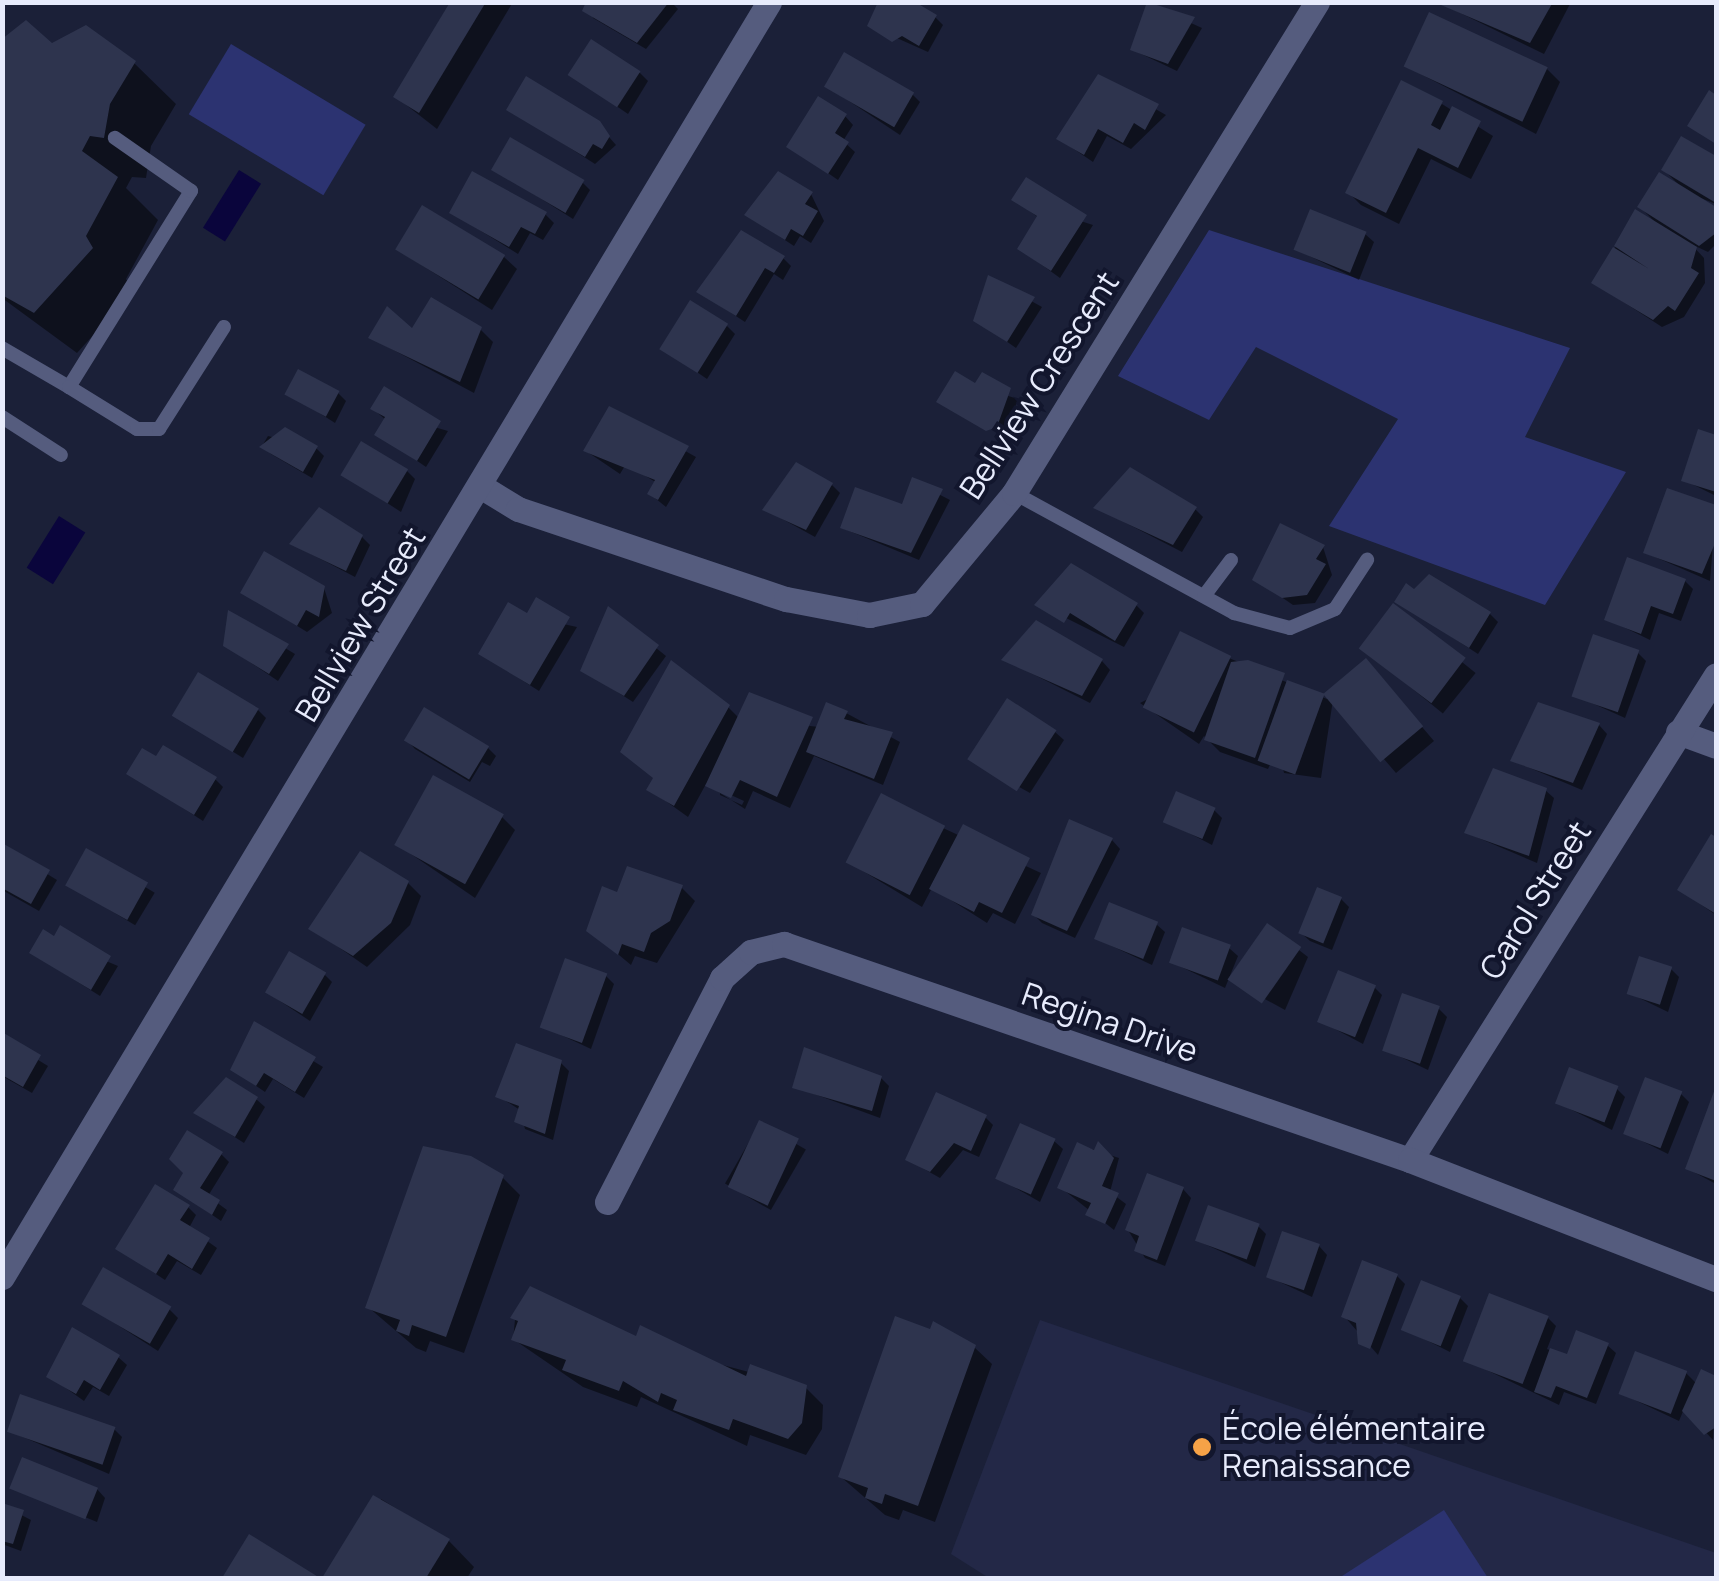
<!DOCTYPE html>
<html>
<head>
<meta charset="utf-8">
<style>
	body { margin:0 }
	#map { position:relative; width:1719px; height:1581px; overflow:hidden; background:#1b2038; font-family:Manrope,sans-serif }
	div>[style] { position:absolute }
	.built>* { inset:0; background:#232847 }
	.green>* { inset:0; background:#2c3371; transform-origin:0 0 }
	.water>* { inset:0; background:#0a053c; transform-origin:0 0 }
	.shadow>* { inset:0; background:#0007; transform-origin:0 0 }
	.building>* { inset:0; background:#2e344e; transform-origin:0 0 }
	.service>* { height:14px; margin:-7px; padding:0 7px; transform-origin:7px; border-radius:7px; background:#555c7e }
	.minor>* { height:25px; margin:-12.5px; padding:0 12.5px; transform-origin:12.5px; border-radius:12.5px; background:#555c7e }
	.dots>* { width:28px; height:28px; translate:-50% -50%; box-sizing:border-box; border:5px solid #12162d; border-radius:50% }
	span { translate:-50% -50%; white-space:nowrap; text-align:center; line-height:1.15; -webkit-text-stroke:8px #12162d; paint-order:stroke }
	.street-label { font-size:32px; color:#e7ebfc }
	.poi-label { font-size:32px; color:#e7ebfc }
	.left { translate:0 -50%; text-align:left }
	.frame { position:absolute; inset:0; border:5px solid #e7ebfc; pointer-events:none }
</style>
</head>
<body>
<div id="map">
	<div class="built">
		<i style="clip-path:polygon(1040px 1320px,1716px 1553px,1716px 1578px,989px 1578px,951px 1554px)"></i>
	</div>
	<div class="green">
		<i style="left:231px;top:44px;width:157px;height:82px;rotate:31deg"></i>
		<i style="clip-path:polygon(1209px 230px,1570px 348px,1525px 437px,1626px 472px,1545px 605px,1329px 526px,1398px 419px,1256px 347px,1209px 420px,1118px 376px)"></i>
		<i style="clip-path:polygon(1444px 1510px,1488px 1578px,1339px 1578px)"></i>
	</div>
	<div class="water">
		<i style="left:239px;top:170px;width:26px;height:68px;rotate:32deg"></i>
		<i style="left:59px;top:516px;width:31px;height:61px;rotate:32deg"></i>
	</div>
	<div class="shadow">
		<i style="clip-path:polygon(450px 2px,513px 2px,437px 129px,396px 97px)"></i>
		<i style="clip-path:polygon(589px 2px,671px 2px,678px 9px,646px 49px,593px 18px)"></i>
		<i style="clip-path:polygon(1571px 2px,1544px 54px,1442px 4px,1443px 2px)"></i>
		<i style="clip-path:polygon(1149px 4px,1202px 28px,1177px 71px,1133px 50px)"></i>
		<i style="clip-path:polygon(935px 17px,943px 25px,928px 52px,870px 26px)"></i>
		<i style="clip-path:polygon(2px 43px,134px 63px,176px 104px,151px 146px,146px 178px,132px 177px,126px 188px,158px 220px,126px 279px,133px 291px,77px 353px,2px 298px)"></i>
		<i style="clip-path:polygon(1407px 67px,1547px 69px,1560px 82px,1536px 134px)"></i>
		<i style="clip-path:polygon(640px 73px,648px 81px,628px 114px,571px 75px)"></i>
		<i style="clip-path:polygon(1099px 77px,1166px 115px,1131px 149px,1107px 136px,1093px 162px,1059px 139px)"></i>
		<i style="clip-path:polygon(825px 85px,912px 94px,920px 102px,900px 135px)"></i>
		<i style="clip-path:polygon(1442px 104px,1493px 136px,1471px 179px,1431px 159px,1399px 224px,1361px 205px,1348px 192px)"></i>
		<i style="clip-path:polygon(509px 109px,609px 137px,616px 145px,595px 164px)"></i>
		<i style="clip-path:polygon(845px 116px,853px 125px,843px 141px,855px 152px,838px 180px,790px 147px)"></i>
		<i style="clip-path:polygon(1682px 139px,1716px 159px,1716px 204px,1690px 194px,1716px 210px,1716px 244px,1708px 252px,1691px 244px,1704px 258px,1705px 283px,1684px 317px,1662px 327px,1594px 283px,1636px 213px,1656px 223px,1640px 207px,1679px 185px,1664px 170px)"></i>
		<i style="clip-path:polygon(494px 169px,582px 182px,590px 190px,573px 219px)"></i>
		<i style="clip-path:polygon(811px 194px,824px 221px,811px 243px,800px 236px,794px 246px,747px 215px)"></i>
		<i style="clip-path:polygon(1015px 200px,1093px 225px,1060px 278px,1020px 249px,1039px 218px)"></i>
		<i style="clip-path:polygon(452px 213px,545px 214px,554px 223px,543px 240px,530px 233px,518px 254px)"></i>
		<i style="clip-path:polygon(1365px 234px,1374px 242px,1359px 280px,1297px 250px)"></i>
		<i style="clip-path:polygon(398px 250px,504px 257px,517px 269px,492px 310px)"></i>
		<i style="clip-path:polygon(783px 258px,791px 266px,783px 280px,774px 274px,745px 322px,699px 292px)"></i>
		<i style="clip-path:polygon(990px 278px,1042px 307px,1016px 348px,976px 320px)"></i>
		<i style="clip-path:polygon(727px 326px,735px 334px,707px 379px,663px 349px)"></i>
		<i style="clip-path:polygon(480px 329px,493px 342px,474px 393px,371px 338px)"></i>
		<i style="clip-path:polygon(976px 386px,1018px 399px,1005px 435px,940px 402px)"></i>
		<i style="clip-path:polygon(288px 393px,338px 393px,346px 401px,335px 423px)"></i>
		<i style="clip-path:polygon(373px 409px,448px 431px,426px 467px,378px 434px,386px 420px)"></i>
		<i style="clip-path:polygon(610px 409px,696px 457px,666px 507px,650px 494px,657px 483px,626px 464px,620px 474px,586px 451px)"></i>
		<i style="clip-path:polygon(1699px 432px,1716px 437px,1716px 496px,1684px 480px)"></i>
		<i style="clip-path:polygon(268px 436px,316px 448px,324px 456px,312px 478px,271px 454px,262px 446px)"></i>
		<i style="clip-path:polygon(407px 471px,415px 479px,401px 512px,344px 475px)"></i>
		<i style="clip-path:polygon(913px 481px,950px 500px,919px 560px,842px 528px,903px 507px)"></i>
		<i style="clip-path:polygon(832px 485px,840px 493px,815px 537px,766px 510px)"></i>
		<i style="clip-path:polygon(1668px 491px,1716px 508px,1710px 581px,1646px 553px)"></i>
		<i style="clip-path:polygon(1097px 508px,1195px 509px,1203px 517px,1182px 552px)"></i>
		<i style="clip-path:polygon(362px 537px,370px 545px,355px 577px,292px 544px)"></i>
		<i style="clip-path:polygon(1323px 547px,1332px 575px,1315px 603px,1293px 605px,1255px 579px)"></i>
		<i style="clip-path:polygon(1685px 581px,1693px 589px,1681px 621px,1659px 613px,1650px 640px,1607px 619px)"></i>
		<i style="clip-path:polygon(324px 588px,332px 613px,307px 632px,244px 593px)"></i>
		<i style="clip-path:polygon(1398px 602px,1490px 614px,1498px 622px,1478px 654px)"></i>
		<i style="clip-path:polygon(1038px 604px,1136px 605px,1144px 613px,1124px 647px)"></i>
		<i style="left:1394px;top:607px;width:105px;height:52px;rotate:39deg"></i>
		<i style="clip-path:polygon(609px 610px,666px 656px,633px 702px,583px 670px)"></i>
		<i style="clip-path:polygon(229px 614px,295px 654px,278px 681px,226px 646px)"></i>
		<i style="clip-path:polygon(527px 616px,577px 627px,539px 691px,481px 654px)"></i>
		<i style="clip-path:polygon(1637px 652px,1646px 661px,1625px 718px,1574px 695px)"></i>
		<i style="clip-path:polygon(1229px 658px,1327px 699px,1366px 661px,1434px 741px,1396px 773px,1333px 700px,1321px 778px,1284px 773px,1278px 748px,1268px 769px,1220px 752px,1204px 736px,1199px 744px,1140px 703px)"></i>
		<i style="clip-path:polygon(1005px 660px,1102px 661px,1110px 670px,1090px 703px)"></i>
		<i style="clip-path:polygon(evenodd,728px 707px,739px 718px,819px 727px,846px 713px,900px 742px,883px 785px,814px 756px,790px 808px,753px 791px,745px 809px,706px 784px,688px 817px,649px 789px,728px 707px,720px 790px,744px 801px,742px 805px,720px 795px,720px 790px)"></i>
		<i style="clip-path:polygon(258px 710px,266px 718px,243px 758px,176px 716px)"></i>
		<i style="clip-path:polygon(425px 711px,488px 748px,496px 756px,490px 766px,482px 762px,470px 782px,415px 749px,407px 740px)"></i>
		<i style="clip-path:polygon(1599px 725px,1607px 734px,1582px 790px,1513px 761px)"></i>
		<i style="clip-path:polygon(1055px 732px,1064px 740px,1030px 793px,971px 760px)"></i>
		<i style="clip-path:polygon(130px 774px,215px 779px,223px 787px,203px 821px)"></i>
		<i style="clip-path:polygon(1545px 790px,1554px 798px,1537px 863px,1467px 833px)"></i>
		<i style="clip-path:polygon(1214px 810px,1222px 818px,1212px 845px,1166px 821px)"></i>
		<i style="clip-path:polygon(502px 817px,515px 830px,475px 898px,395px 843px)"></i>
		<i style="clip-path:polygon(943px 828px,1041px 873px,1015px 924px,993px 913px,987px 923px,932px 888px,922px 907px,848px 862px)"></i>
		<i style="clip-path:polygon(1712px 838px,1716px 841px,1716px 915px,1680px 890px)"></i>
		<i style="clip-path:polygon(1112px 840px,1120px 849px,1075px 938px,1042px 923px,1034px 915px)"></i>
		<i style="clip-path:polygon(2px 846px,57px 880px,39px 911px,2px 890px)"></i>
		<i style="left:87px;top:852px;width:79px;height:38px;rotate:31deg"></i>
		<i style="clip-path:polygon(408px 883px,421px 896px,410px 925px,367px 967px,311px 928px)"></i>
		<i style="clip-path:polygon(682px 888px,695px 901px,657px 963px,635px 956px,631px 965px,589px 930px,619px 895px)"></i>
		<i style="clip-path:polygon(1341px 899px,1349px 907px,1332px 950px,1310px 941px,1301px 933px)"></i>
		<i style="clip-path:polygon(1156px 924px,1165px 932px,1152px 965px,1097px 939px)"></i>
		<i style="clip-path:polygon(1269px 927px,1308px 957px,1285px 1010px,1243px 987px)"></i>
		<i style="clip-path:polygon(54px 939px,118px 966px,100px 996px,32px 953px)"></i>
		<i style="clip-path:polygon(1229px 948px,1238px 956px,1225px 988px,1171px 962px)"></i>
		<i style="clip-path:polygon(1671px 969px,1679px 977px,1668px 1012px,1629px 993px)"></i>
		<i style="clip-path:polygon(324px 974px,332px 982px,310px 1021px,268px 993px)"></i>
		<i style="clip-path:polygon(606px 976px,614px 984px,591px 1049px,544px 1027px)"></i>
		<i style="clip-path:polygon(1374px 987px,1382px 995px,1363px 1044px,1320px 1021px)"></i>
		<i style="clip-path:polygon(1438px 1008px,1447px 1017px,1428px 1070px,1384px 1049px)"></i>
		<i style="clip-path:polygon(255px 1025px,323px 1067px,304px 1098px,273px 1079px,265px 1092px,233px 1070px)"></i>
		<i style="clip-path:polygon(2px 1038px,48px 1066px,32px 1093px,2px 1076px)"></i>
		<i style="clip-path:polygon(560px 1062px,569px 1071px,553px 1140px,525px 1129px,520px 1110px,498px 1096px)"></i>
		<i style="clip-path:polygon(881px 1078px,889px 1086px,880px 1118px,795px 1087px)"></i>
		<i style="clip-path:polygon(1617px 1089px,1625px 1097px,1612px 1130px,1558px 1103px)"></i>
		<i style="clip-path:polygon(1716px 1092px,1716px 1184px,1688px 1169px)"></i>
		<i style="clip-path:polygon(1680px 1093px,1689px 1102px,1668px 1154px,1626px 1133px)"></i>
		<i style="clip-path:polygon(256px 1099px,265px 1107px,244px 1143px,197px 1113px)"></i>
		<i style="clip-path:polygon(985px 1117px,993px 1125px,979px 1157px,963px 1150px,940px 1178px,908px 1160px)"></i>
		<i style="left:760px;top:1123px;width:53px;height:70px;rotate:30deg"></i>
		<i style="clip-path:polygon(1054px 1141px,1063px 1149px,1040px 1202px,998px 1178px)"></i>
		<i style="clip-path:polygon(1079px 1145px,1119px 1158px,1110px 1192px,1126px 1204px,1114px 1230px,1060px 1187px)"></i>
		<i style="clip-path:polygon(221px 1154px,229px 1162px,208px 1196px,227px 1210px,221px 1221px,176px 1190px)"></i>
		<i style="clip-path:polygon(502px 1177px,520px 1195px,464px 1353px,430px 1341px,426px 1352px,416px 1348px,368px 1307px)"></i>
		<i style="clip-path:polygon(1183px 1189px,1191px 1198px,1165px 1266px,1145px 1258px,1128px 1230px)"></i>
		<i style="clip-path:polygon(188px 1207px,196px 1215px,189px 1228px,217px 1248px,201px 1275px,177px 1261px,165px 1280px,118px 1249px)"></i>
		<i style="clip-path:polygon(1258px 1226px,1266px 1234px,1255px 1267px,1198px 1241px)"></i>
		<i style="clip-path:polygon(1319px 1246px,1327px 1255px,1312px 1297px,1269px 1277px)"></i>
		<i style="clip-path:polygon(1397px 1276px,1405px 1284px,1378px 1355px,1344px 1316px)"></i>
		<i style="clip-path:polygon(1460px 1298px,1468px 1306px,1450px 1352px,1404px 1329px)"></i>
		<i style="clip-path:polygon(85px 1304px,169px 1309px,178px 1318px,158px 1351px)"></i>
		<i style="clip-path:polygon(516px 1310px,805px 1387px,823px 1405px,822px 1429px,806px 1455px,750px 1435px,747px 1446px,641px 1397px,637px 1407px,583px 1387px,513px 1339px)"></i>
		<i style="clip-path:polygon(1548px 1318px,1556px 1326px,1547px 1349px,1568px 1357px,1607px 1345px,1616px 1353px,1596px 1404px,1564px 1392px,1559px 1405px,1472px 1363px)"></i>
		<i style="clip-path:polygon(974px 1347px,992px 1364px,935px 1522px,903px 1510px,899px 1520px,885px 1515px,841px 1477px)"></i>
		<i style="clip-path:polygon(118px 1357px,127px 1365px,109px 1396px,93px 1387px,84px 1401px,49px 1376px)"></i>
		<i style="clip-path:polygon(1702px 1372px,1716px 1379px,1713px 1440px,1684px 1409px,1679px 1421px,1622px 1394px,1686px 1373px,1697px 1384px)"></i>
		<i style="clip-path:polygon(114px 1429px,122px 1437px,109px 1474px,9px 1431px)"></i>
		<i style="clip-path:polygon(14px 1488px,97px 1489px,105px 1498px,97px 1522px)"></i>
		<i style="clip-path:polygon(381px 1499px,449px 1541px,474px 1567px,467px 1578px,325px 1578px)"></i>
		<i style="clip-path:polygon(2px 1505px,31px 1520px,21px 1551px,2px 1544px)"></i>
	</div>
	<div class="building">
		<i style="clip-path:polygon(450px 2px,486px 2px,419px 113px,393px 97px)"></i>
		<i style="clip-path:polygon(586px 2px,669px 2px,637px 43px,582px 11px)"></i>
		<i style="clip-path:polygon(878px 2px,915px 2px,937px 15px,919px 46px,902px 36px,892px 42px,867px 26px)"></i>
		<i style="clip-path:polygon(1147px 2px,1195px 17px,1168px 64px,1130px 50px)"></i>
		<i style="clip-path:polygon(1434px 2px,1553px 2px,1530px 43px)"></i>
		<i style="left:1429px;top:12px;width:131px;height:60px;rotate:25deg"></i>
		<i style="clip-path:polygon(26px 20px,52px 43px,86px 25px,136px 61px,110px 104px,104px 138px,90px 136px,82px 151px,118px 177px,86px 236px,93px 248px,34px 313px,2px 295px,2px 39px)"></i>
		<i style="left:591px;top:39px;width:59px;height:43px;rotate:33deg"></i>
		<i style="left:844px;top:52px;width:81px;height:40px;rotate:30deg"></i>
		<i style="clip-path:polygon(1098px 74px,1159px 104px,1145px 130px,1134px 123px,1123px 143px,1098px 129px,1084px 155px,1056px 139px)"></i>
		<i style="clip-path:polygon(526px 76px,600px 121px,610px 136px,602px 149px,593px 144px,585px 157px,506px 110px)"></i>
		<i style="clip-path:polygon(1401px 80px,1443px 101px,1431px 125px,1440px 130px,1452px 106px,1481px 121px,1458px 168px,1418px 148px,1386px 213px,1345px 193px)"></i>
		<i style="clip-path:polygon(1709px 90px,1716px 95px,1716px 144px,1687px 126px)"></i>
		<i style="clip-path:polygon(818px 96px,847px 114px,835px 133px,849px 142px,828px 174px,786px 147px)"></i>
		<i style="clip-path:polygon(1681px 136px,1716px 156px,1716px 203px,1661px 170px)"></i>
		<i style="left:510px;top:137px;width:86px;height:38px;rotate:30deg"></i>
		<i style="clip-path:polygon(472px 171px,547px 212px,535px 234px,521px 227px,509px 247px,449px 213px)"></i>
		<i style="clip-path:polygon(778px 171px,813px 192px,805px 204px,818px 211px,803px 236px,791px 229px,785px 240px,744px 215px)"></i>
		<i style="clip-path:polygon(1659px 172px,1716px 207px,1716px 233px,1699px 246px,1637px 207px)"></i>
		<i style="clip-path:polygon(1026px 177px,1087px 215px,1051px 271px,1017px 249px,1037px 216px,1011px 200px)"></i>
		<i style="left:422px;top:205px;width:97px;height:52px;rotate:31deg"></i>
		<i style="left:1310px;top:209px;width:61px;height:44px;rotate:22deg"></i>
		<i style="clip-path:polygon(1635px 209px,1697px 247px,1691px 268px,1699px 273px,1675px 311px,1668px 306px,1653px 320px,1591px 283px,1613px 247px,1649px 269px,1614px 246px)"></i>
		<i style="clip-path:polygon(741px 230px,785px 256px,774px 273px,765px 268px,736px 316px,696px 292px)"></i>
		<i style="clip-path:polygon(988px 275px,1035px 297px,1007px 342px,973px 321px)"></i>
		<i style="clip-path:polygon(431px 297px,482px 327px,460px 382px,368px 338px,387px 306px,412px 328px)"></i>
		<i style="left:690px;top:300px;width:45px;height:58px;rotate:32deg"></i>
		<i style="left:298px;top:369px;width:47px;height:29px;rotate:28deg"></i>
		<i style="clip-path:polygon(955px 371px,975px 383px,982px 372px,1011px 388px,997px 427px,986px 431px,936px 402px)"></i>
		<i style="clip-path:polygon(384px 386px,441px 421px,417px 461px,374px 435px,385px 417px,370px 409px)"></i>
		<i style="clip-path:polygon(609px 406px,689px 446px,658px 500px,647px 494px,655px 480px,583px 451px)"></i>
		<i style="clip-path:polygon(285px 427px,318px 446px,303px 472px,259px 447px)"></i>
		<i style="clip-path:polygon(1698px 429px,1716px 435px,1716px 492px,1681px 481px)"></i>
		<i style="left:361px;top:441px;width:55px;height:40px;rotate:31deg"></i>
		<i style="clip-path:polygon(796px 462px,833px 483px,806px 530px,762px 510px)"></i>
		<i style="clip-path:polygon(1130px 467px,1197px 507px,1173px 545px,1093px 508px)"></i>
		<i style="clip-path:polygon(912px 477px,943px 489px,911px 553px,840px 528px,855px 487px,902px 504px)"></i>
		<i style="clip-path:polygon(1667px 488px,1716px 505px,1716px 541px,1702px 574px,1643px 553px)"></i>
		<i style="clip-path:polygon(319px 507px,363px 535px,346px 571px,289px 544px)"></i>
		<i style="clip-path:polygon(1280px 523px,1325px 545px,1316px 559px,1326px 564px,1307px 595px,1282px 598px,1252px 580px)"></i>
		<i style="clip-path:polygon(264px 551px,325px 586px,319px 617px,306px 610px,297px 626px,240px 593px)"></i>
		<i style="clip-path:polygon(1627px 557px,1686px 579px,1673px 614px,1651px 606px,1641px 634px,1604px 620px)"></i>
		<i style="clip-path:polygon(1071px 563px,1138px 603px,1115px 641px,1070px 613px,1064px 623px,1034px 605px)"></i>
		<i style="clip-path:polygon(1429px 574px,1491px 612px,1469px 648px,1394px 602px,1406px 583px,1414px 589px)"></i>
		<i style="clip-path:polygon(536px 597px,570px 617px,530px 685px,478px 654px,508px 602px,527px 613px)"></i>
		<i style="left:1393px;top:603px;width:91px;height:57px;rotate:37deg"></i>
		<i style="clip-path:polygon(608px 606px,659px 645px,624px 696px,580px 671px)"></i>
		<i style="clip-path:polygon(228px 610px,289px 644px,269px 674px,223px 646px)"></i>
		<i style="clip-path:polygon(1036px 620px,1103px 659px,1082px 696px,1001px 660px)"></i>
		<i style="left:1180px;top:631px;width:57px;height:85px;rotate:26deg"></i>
		<i style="left:1593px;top:634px;width:49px;height:66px;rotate:19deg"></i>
		<i style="left:1366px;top:658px;width:89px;height:56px;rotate:50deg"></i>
		<i style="clip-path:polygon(671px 660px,730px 705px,674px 806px,646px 790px,653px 778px,620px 752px)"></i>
		<i style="clip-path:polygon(1248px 660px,1285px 673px,1255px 758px,1204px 740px,1231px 662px)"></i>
		<i style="left:198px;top:672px;width:71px;height:51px;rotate:31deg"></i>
		<i style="left:1287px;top:680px;width:40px;height:86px;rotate:20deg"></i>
		<i style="clip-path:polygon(749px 692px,813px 717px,777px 797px,740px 780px,731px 798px,705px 786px)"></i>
		<i style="left:1007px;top:698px;width:59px;height:73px;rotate:33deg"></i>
		<i style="clip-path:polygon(826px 702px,848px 711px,844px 719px,893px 732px,874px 779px,806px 752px)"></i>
		<i style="clip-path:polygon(1538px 702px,1600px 723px,1573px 783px,1510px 761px)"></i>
		<i style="left:424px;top:707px;width:76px;height:39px;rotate:31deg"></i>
		<i style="clip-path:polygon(163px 745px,217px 777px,194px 815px,126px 774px,142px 748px,156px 756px)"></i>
		<i style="clip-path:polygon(1493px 768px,1547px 788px,1529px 856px,1464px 833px)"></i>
		<i style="left:433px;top:775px;width:81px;height:80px;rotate:29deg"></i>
		<i style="left:1176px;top:791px;width:43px;height:34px;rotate:23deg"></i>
		<i style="left:881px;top:793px;width:72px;height:78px;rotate:27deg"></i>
		<i style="clip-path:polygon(1069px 819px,1113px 838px,1067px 931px,1031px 915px)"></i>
		<i style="clip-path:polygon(963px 824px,1030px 858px,1002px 913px,979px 902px,974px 912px,929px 889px)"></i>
		<i style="clip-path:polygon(1711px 834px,1716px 837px,1716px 914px,1677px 890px)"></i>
		<i style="clip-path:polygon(2px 843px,50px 870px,31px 904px,2px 888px)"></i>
		<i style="left:86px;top:848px;width:71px;height:43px;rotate:29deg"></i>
		<i style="clip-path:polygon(360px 851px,409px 881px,391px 923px,353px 956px,308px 929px)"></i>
		<i style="clip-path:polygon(627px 866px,683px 885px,670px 921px,651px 933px,644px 952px,622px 944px,618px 955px,586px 931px,602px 886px,617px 892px)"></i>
		<i style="left:1317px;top:887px;width:27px;height:50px;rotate:22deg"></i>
		<i style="left:1109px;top:902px;width:53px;height:40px;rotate:22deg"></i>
		<i style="left:1267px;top:923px;width:42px;height:69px;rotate:35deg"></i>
		<i style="clip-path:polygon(60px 925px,111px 956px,91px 990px,29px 953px,43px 929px,54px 936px)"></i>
		<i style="left:1182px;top:927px;width:52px;height:38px;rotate:20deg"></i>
		<i style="left:289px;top:951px;width:43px;height:48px;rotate:30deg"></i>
		<i style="left:1639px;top:956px;width:35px;height:40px;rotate:18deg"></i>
		<i style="left:565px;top:958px;width:45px;height:74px;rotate:20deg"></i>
		<i style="left:1338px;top:970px;width:41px;height:56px;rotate:22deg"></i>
		<i style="left:1402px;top:993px;width:40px;height:61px;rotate:19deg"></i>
		<i style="clip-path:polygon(254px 1021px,316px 1057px,295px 1092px,264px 1073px,256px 1086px,230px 1070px)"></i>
		<i style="clip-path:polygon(2px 1032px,41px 1055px,23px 1087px,2px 1075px)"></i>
		<i style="clip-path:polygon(516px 1043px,562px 1060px,545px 1134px,514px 1122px,519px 1106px,495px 1097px)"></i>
		<i style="clip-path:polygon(804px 1047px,882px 1076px,872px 1111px,792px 1088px)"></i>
		<i style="left:1569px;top:1067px;width:53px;height:39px;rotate:21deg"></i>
		<i style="clip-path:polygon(226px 1077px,258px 1097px,235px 1137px,193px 1113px)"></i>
		<i style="left:1645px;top:1077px;width:40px;height:61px;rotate:21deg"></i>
		<i style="clip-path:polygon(1716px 1086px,1716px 1181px,1685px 1169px)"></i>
		<i style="clip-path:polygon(936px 1092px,987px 1115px,971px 1151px,954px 1143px,930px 1172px,905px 1160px)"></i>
		<i style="left:759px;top:1120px;width:44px;height:74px;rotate:25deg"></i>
		<i style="left:1020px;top:1123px;width:39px;height:61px;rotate:24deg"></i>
		<i style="clip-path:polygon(187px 1130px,223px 1152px,200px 1188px,220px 1200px,212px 1215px,173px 1190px,183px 1173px,169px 1159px)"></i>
		<i style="clip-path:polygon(1098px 1141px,1114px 1158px,1102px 1186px,1119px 1193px,1105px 1224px,1085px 1215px,1091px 1203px,1057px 1188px,1077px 1142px,1094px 1150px)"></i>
		<i style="clip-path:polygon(423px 1146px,471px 1156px,504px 1175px,446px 1337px,412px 1325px,409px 1336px,396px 1331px,400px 1320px,365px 1308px)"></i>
		<i style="clip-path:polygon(1147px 1173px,1184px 1187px,1157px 1260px,1134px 1251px,1139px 1236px,1125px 1230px)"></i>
		<i style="clip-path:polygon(155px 1184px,190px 1205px,180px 1220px,210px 1238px,192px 1269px,168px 1254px,156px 1274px,115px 1249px)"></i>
		<i style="left:1208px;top:1205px;width:55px;height:38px;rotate:20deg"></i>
		<i style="left:1282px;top:1231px;width:40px;height:49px;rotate:19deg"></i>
		<i style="clip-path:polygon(1362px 1260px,1398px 1274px,1370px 1349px,1358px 1344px,1356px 1323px,1341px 1317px)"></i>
		<i style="left:103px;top:1267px;width:79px;height:43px;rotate:30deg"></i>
		<i style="left:1421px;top:1280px;width:43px;height:54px;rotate:22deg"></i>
		<i style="clip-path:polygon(530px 1286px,636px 1336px,640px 1325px,746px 1376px,750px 1364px,807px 1385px,802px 1423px,788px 1439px,733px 1419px,729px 1430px,673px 1410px,677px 1400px,661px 1393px,658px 1402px,623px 1381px,619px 1391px,562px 1370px,566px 1360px,511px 1340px,518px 1321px,510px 1318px)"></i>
		<i style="left:1489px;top:1293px;width:64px;height:73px;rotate:21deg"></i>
		<i style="clip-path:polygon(895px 1316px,930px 1329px,933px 1321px,976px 1345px,918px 1506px,885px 1494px,882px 1504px,865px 1498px,868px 1488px,838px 1477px)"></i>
		<i style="clip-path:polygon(72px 1327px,120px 1355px,100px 1390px,84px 1380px,76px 1394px,46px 1377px)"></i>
		<i style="clip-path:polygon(1576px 1330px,1609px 1343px,1587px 1398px,1556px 1386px,1551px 1398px,1534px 1392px,1550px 1348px,1567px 1354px)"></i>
		<i style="left:1635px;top:1351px;width:56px;height:46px;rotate:21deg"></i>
		<i style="clip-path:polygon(1701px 1369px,1716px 1376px,1716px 1427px,1704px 1435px,1682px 1411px)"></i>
		<i style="left:20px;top:1394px;width:101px;height:40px;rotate:19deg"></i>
		<i style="left:22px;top:1457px;width:82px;height:34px;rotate:22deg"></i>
		<i style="clip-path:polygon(373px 1495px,450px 1539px,426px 1578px,322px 1578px)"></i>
		<i style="clip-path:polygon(2px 1503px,24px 1510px,13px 1544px,2px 1541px)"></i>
		<i style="clip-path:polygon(249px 1534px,320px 1578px,222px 1578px)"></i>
	</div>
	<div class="service">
		<i style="left:2px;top:348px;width:78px;rotate:30.2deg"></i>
		<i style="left:69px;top:387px;width:231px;rotate:-58.1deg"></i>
		<i style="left:191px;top:191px;width:93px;rotate:-145.1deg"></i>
		<i style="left:69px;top:387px;width:80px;rotate:31.7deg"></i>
		<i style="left:137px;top:429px;width:22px"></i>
		<i style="left:159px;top:429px;width:121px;rotate:-57.5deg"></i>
		<i style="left:2px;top:417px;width:70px;rotate:32.8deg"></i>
		<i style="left:1014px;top:493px;width:251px;rotate:28.6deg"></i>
		<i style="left:1234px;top:613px;width:58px;rotate:15deg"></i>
		<i style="left:1290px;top:628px;width:49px;rotate:-22.9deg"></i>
		<i style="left:1335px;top:609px;width:59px;rotate:-56.9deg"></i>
		<i style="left:1204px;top:596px;width:45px;rotate:-53.1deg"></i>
	</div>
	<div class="minor">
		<i style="left:482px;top:487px;width:42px;rotate:31.4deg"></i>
		<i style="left:518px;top:509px;width:283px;rotate:18.6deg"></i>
		<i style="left:786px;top:599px;width:85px;rotate:10.9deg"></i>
		<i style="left:869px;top:615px;width:54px;rotate:-11.7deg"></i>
		<i style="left:922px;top:604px;width:144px;rotate:-50.3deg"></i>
		<i style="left:1014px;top:493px;width:577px;rotate:-58.32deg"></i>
		<i style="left:1678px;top:732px;width:40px;rotate:20.2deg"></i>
		<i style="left:1410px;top:1160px;width:573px;rotate:-57.75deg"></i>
		<i style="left:607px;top:1202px;width:252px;rotate:-62.8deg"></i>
		<i style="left:722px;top:978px;width:39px;rotate:-42deg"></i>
		<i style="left:751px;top:952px;width:34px;rotate:-14deg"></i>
		<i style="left:784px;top:944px;width:662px;rotate:19.04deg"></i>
		<i style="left:1410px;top:1160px;width:328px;rotate:21.3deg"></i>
		<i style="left:2px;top:1277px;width:1488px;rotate:-58.97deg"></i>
	</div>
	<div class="dots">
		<i style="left:1202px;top:1447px;background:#f6a247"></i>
	</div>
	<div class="street-label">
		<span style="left:1039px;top:385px;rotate:-57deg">Bellview Crescent</span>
		<span style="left:360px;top:624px;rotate:-59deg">Bellview Street</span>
		<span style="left:1535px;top:900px;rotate:-58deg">Carol Street</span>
		<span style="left:1110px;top:1022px;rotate:19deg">Regina Drive</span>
	</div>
	<div class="poi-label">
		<span class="left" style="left:1222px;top:1447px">École élémentaire<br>Renaissance</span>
	</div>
	<div class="frame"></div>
</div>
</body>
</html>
